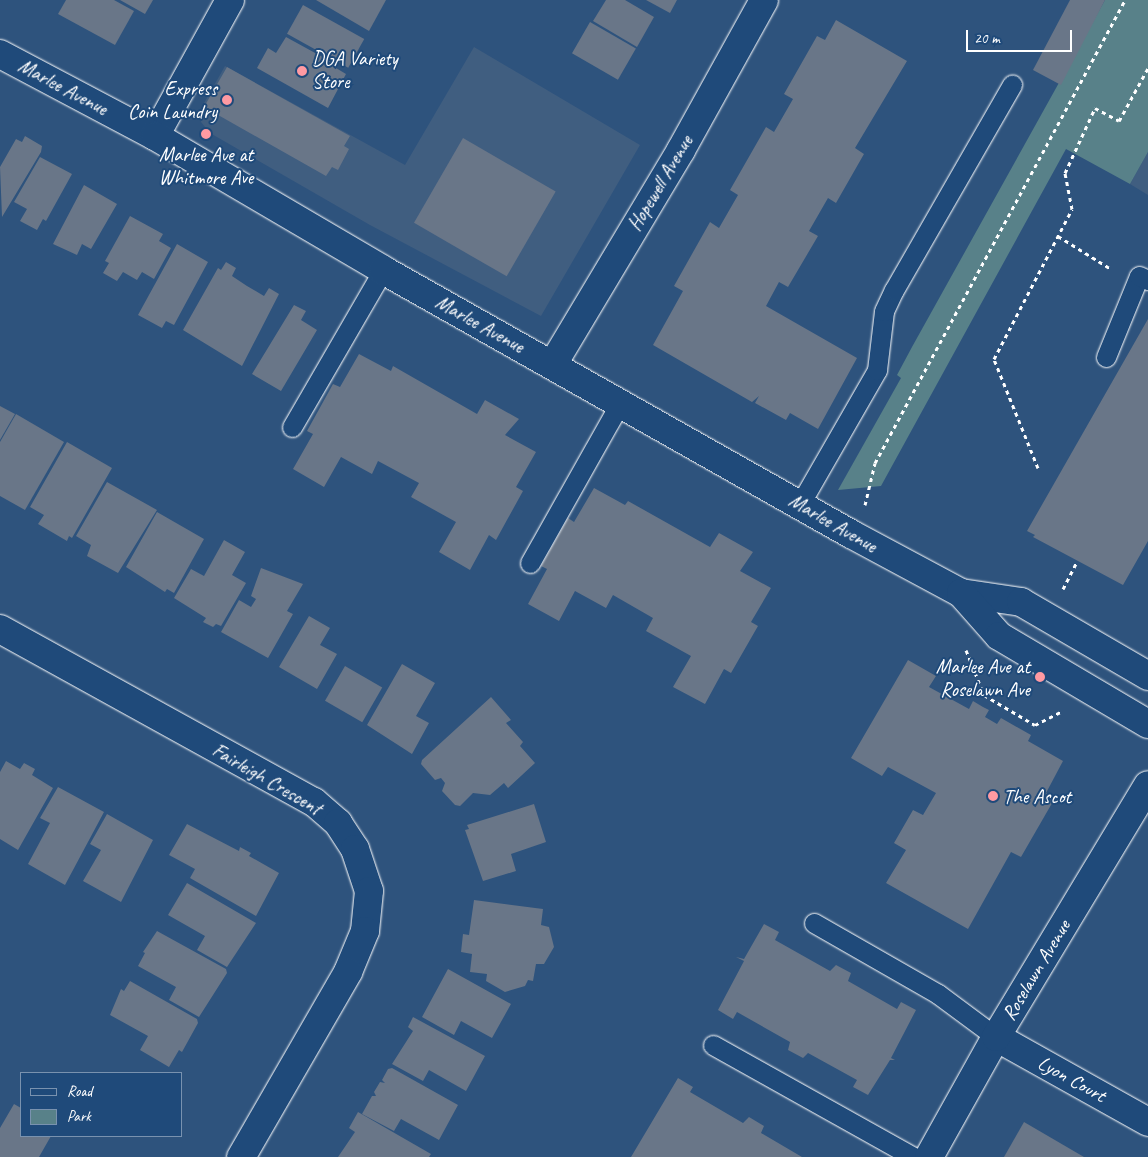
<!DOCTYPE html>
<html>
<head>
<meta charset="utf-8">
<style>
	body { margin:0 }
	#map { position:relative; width:1148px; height:1157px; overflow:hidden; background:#2e537d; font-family:Caveat,sans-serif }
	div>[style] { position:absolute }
	.built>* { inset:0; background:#405e80 }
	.green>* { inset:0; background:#588189 }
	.building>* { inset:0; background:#697688; transform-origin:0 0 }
	.path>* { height:3px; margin-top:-1.5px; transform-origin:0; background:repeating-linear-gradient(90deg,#fff 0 4px,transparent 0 8px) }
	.roads { filter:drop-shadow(0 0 1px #fff) drop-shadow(0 0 1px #fff) }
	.lane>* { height:19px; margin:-9.5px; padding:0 9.5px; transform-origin:9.5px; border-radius:9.5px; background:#1f4a7a }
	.street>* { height:28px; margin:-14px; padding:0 14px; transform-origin:14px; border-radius:14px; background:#1f4a7a }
	.secondary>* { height:28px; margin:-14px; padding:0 14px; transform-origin:14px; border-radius:14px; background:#1f4a7a }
	.dots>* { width:14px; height:14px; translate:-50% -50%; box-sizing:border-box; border:2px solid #1f4a7a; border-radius:50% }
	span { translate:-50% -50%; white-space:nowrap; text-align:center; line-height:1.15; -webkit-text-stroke:4px #1f4a7a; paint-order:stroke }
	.poi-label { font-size:20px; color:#fff }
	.left { translate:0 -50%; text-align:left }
	.right { translate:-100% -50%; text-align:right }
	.street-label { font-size:20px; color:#fff }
	.legend { position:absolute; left:20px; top:1072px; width:162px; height:65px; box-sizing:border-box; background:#1f4a7a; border:1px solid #7992af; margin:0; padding:6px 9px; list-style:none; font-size:15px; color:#fff }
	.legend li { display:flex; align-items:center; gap:10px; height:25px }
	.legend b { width:25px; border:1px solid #7992af }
	.scale { position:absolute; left:966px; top:30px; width:106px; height:22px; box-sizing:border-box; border:2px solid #fff; border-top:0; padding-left:6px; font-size:15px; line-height:18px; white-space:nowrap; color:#fff; -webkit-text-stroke:4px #1f4a7a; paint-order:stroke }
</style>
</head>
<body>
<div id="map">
	<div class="built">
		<i style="clip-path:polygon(474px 47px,640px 145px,541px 316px,370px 225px,210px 133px,201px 122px,203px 105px,225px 66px,405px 165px)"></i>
		<i style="clip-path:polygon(1148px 152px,1148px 195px,1130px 184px)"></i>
	</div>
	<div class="green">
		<i style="clip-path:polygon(1105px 0,1148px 0,1148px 152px,1130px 184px,1066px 149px,881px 486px,838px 490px,901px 378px,897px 375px,912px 347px)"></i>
	</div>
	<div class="building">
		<i style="clip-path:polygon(66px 0,114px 0,134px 11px,115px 45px,58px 14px)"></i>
		<i style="clip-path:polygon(120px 0,153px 0,145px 14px)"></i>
		<i style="clip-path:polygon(316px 0,386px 0,369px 31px)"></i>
		<i style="clip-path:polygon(606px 0,625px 0,654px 17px,637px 47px,593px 21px)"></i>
		<i style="clip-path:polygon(646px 0,677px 0,670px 13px)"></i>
		<i style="clip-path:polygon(1070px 0,1105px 0,1061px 85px,1033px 70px)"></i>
		<i style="left:303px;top:5px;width:70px;height:33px;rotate:29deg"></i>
		<i style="clip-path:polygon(836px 20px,907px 61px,855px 148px,864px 154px,836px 203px,828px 198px,809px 231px,818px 236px,788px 287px,779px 282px,766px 306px,857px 358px,818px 429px,790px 413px,786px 420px,755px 403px,759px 396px,752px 402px,653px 345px,683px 291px,674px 286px,710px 222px,719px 228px,738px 195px,730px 190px,766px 127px,774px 132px,793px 99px,784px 94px,817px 36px,825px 40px)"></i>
		<i style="left:590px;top:22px;width:53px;height:36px;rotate:30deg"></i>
		<i style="clip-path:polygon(286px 37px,337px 65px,336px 68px,346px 74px,328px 108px,257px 68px,268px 48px,276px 53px)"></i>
		<i style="clip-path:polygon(227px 67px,350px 136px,344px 146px,349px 149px,338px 170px,332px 167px,326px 176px,204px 107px)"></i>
		<i style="clip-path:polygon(25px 136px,42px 146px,41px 152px,2px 217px,0 167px,16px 139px,22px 142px)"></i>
		<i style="left:463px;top:138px;width:107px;height:98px;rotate:30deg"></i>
		<i style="clip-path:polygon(40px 157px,72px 174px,46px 221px,43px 219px,37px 230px,20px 221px,27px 209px,14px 202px)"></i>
		<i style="clip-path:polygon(84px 185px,117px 204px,91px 249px,82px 244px,77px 255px,53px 244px)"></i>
		<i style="clip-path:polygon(130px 216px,163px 234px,159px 241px,171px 248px,154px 279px,142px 272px,137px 280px,123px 272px,117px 281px,103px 273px,109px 263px,105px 261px)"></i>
		<i style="clip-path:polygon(177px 244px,208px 262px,174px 325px,166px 321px,162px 328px,138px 315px)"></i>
		<i style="clip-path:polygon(226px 262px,236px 268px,232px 276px,247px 286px,264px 296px,269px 288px,279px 294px,242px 366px,183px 330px,218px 268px,221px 270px)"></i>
		<i style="clip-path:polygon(294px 305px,306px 311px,301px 320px,317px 330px,281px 391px,252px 374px)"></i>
		<i style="clip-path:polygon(1148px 319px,1148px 541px,1123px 585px,1033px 537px,1035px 535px,1027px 531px)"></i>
		<i style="clip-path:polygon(359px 354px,391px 371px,393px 366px,477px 414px,485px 400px,519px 419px,505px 435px,536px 452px,516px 487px,523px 491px,496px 540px,489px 535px,470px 570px,439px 552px,456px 522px,411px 497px,419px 483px,378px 461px,372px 474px,341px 457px,324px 487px,293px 469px,313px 434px,307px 431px,333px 384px,340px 387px)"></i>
		<i style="clip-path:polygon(0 406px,15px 414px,0 440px)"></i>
		<i style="clip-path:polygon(16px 414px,64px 442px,25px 510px,0 496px,0 442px)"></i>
		<i style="clip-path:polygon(67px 442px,112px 468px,72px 538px,69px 536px,67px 541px,38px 524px,44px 515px,30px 507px)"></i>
		<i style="clip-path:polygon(107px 482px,157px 510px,118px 573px,87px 556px,91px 545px,76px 536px)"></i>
		<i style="clip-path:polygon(594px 488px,625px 505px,628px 501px,710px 547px,719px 533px,753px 552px,740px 571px,771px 588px,751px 622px,758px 626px,731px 673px,724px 669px,705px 704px,673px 687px,691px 656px,646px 631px,653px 618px,613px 595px,606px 608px,575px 591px,559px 621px,528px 604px,547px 569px,541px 566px,568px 518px,574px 522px)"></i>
		<i style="clip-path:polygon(157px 512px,204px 539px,174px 593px,167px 589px,165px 592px,126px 567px)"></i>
		<i style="clip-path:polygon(224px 540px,245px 552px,232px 575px,246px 583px,221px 626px,216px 624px,213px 627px,203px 622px,206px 618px,174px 598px,191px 569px,204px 576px)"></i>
		<i style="clip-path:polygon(261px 568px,303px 584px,287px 611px,293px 614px,268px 658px,221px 632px,239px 600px,251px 607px,256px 599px,251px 596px)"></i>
		<i style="clip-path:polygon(309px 616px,330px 628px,320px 645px,337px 654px,317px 689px,279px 667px)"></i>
		<i style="clip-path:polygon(908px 660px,936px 676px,929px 687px,969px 709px,973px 701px,983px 707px,989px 710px,985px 717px,997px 724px,1001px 718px,1031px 735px,1028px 741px,1063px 761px,1046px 793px,1055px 798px,1021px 857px,1011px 852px,968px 929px,886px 883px,906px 850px,894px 843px,913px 810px,923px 815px,936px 793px,888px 767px,882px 776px,851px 758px)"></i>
		<i style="clip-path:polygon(402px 664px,435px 683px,416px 716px,429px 723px,412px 754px,367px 725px)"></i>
		<i style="left:345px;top:666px;width:43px;height:40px;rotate:30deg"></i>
		<i style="clip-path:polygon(491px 697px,511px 720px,506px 723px,523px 742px,520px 746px,535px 763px,508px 788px,504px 783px,490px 795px,473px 793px,460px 806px,455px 805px,442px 791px,445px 783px,441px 778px,435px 780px,421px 764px,422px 760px)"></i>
		<i style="clip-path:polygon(6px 761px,20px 769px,24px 763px,35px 769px,32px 775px,53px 788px,18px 850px,0 839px,0 772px)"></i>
		<i style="clip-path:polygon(58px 787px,104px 812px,65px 885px,28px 864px,50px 823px,40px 818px)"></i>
		<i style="clip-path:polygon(534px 804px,546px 842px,511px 854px,516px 871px,483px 881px,465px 830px,469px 829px,467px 825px)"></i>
		<i style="clip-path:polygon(107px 814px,153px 840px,121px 902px,83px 881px,101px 850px,90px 844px)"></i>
		<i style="clip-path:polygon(187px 824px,239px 851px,240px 847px,251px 853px,249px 856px,279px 873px,256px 916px,190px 878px,195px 869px,169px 855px)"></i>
		<i style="clip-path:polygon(187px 883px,256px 923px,227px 967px,197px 950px,205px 936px,168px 915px)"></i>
		<i style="clip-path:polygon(474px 900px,543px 909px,541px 925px,549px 927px,554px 947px,544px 964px,536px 964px,533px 981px,528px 980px,525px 986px,505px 992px,486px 981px,487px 974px,470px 972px,472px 954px,461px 952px,463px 934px,469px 935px)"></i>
		<i style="clip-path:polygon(764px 924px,779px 932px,775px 940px,830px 971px,836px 965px,851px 973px,848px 981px,897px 1009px,901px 1002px,916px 1010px,891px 1058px,895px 1060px,890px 1060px,868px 1095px,853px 1087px,857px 1080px,808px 1053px,803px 1058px,788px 1050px,790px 1042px,737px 1012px,733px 1019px,718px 1010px,744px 961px,736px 957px,744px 959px)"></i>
		<i style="clip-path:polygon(157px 931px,226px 969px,227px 973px,199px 1017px,169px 1000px,176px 987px,138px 966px,145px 953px,143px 952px)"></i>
		<i style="clip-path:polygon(448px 969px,511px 1004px,492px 1038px,461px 1021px,454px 1035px,422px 1017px)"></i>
		<i style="clip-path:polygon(130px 981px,197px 1019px,198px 1023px,182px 1052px,179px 1050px,169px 1067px,140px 1050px,148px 1036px,110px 1015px,121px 989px,124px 991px)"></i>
		<i style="clip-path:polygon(413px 1017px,485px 1056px,466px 1091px,429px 1070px,423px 1081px,392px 1064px,413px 1031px,408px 1027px)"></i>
		<i style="clip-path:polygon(392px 1068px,458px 1105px,439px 1140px,401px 1119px,394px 1131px,362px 1114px,372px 1096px,376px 1096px,374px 1092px,380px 1082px,385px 1083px,382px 1080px,388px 1069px)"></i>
		<i style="clip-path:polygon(678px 1078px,693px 1087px,690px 1092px,743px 1123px,749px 1117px,764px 1126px,761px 1133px,802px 1157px,631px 1157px)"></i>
		<i style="clip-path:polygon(14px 1104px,21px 1108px,21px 1136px,51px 1136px,39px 1157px,0 1157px,0 1128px)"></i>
		<i style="clip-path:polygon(358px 1112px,431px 1154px,429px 1157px,338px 1157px,355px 1132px,349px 1128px)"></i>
		<i style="clip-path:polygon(1024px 1122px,1084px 1157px,1004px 1157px)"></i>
	</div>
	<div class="path">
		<i style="left:1058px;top:236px;width:62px;rotate:31.9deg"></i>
		<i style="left:1038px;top:468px;width:118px;rotate:-112deg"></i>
		<i style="left:994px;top:359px;width:169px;rotate:-62.5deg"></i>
		<i style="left:1072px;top:209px;width:37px;rotate:-101deg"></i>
		<i style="left:1065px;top:173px;width:72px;rotate:-65.2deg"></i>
		<i style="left:1095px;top:108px;width:27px;rotate:28deg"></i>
		<i style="left:1119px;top:121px;width:60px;rotate:-61.3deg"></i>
		<i style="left:865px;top:505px;width:43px;rotate:-76.6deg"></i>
		<i style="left:875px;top:463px;width:526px;rotate:-61.63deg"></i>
		<i style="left:1063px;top:589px;width:30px;rotate:-63deg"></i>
		<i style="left:966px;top:650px;width:48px;rotate:68.2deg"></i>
		<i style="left:984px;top:695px;width:59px;rotate:30.5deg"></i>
		<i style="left:1035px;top:725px;width:31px;rotate:-27deg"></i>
	</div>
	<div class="roads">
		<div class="lane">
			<i style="left:1106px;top:357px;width:87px;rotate:-67.8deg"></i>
			<i style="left:1139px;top:276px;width:10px;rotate:24deg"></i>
			<i style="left:292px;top:427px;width:181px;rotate:-59.9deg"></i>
			<i style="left:800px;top:504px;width:155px;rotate:-60.1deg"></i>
			<i style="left:877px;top:370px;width:59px;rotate:-83.2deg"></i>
			<i style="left:884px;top:311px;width:23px;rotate:-65deg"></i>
			<i style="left:894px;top:290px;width:237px;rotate:-60.1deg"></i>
			<i style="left:530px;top:563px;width:184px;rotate:-60.6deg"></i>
			<i style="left:814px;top:923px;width:143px;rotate:29.8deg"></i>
			<i style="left:938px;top:994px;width:72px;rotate:36.6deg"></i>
			<i style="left:713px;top:1045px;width:229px;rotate:29.2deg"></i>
		</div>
		<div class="street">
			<i style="left:155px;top:136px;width:155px;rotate:-61.1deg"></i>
			<i style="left:553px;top:364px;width:249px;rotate:-59.1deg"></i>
			<i style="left:681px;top:150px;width:171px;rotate:-61deg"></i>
			<i style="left:0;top:629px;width:359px;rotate:28.9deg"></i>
			<i style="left:314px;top:802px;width:32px;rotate:41deg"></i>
			<i style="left:338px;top:823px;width:31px;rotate:57deg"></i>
			<i style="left:355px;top:849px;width:44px;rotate:71.6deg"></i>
			<i style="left:369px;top:891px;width:40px;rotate:95.7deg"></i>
			<i style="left:365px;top:931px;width:44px;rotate:112.5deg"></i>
			<i style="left:348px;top:972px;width:214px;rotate:120deg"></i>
			<i style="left:996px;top:1037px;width:174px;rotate:29.2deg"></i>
			<i style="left:929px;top:1157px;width:137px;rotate:-60.8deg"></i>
			<i style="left:996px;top:1037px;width:294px;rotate:-58.9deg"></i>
		</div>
		<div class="secondary">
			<i style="left:0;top:54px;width:175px;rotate:27.9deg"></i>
			<i style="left:155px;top:136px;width:264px;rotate:30.4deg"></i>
			<i style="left:383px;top:270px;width:537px;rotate:29.43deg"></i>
			<i style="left:851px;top:534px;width:125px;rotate:28.2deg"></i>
			<i style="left:961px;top:593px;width:61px;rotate:8.5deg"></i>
			<i style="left:1021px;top:602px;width:147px;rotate:30.2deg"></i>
			<i style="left:961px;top:593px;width:57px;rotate:48.5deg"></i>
			<i style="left:999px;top:636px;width:173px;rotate:30.6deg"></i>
		</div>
	</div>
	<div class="dots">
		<i style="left:302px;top:71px;background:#ff9aa2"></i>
		<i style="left:227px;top:100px;background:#ff9aa2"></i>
		<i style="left:206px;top:134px;background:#ff9aa2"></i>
		<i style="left:1040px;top:677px;background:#ff9aa2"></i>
		<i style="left:993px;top:796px;background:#ff9aa2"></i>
	</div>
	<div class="poi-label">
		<span class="left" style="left:312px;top:70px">DGA Variety<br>Store</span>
		<span class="right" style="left:217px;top:100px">Express<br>Coin Laundry</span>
		<span style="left:206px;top:166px">Marlee Ave at<br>Whitmore Ave</span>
		<span class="right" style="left:1030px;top:678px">Marlee Ave at<br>Roselawn Ave</span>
		<span class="left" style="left:1003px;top:796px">The Ascot</span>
	</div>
	<div class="street-label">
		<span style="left:63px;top:87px;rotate:28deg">Marlee Avenue</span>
		<span style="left:660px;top:183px;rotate:-59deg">Hopewell Avenue</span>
		<span style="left:480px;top:324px;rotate:29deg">Marlee Avenue</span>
		<span style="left:833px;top:523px;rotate:30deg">Marlee Avenue</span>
		<span style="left:267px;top:779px;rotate:30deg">Fairleigh Crescent</span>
		<span style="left:1036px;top:970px;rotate:-59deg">Roselawn Avenue</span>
		<span style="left:1072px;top:1079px;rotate:29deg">Lyon Court</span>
	</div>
	<ul class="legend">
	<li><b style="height:6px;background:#1f4a7a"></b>Road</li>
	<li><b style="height:14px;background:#588189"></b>Park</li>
	</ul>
	<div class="scale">20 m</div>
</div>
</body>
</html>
